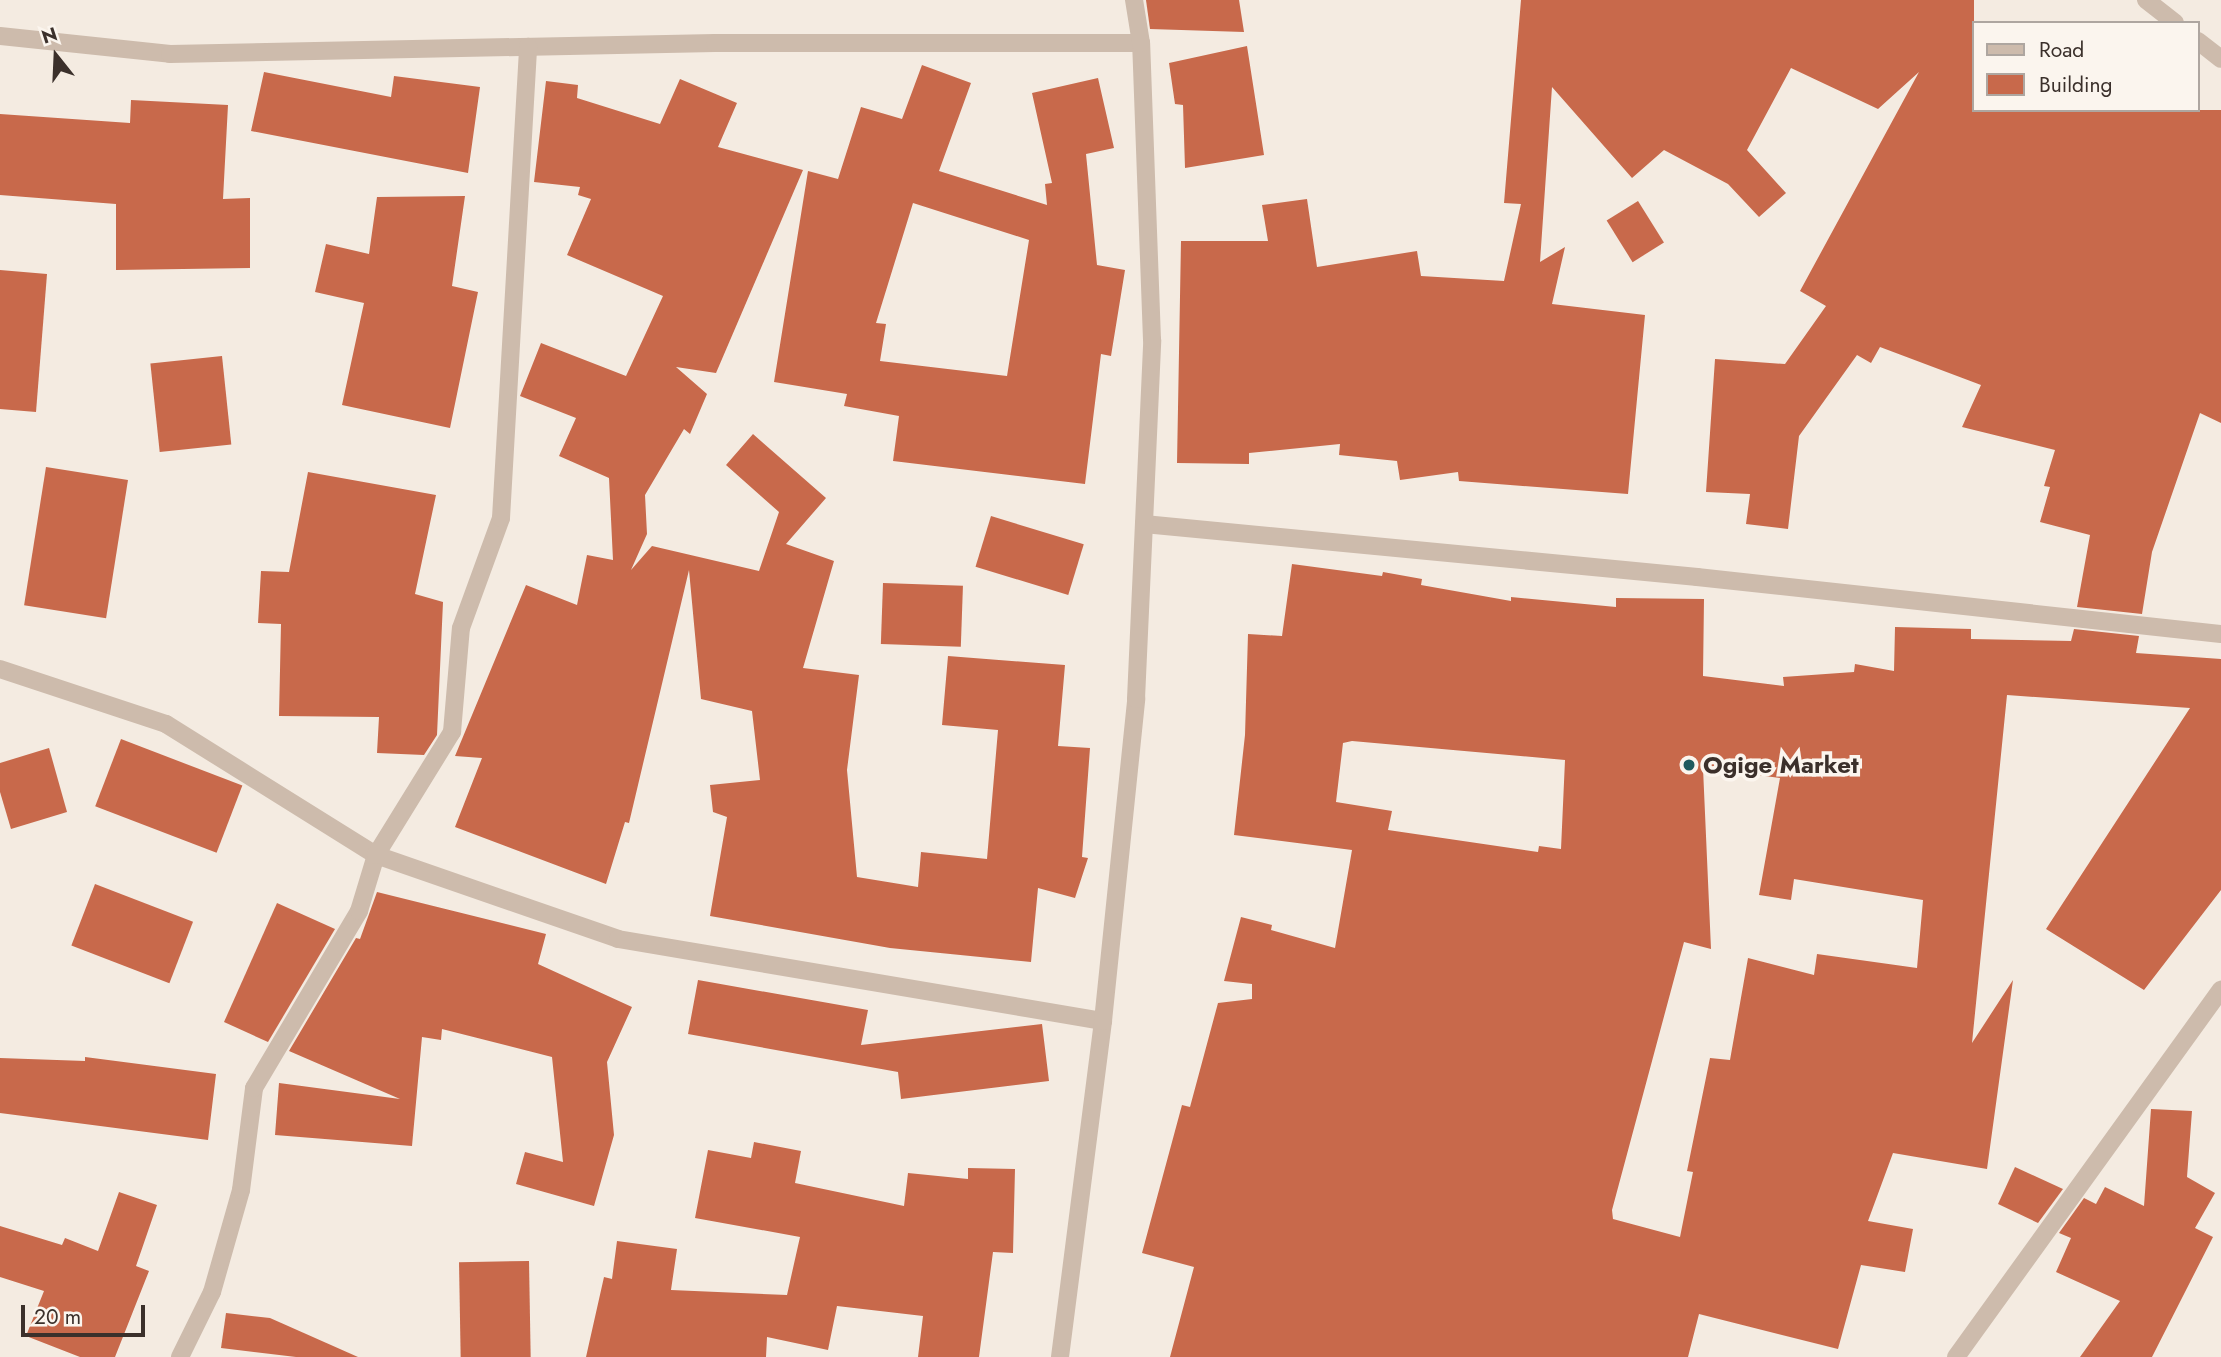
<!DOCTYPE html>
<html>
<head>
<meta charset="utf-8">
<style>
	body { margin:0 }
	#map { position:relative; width:2221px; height:1357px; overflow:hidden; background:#f4ebe1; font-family:Jost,sans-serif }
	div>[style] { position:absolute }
	.building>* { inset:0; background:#c8694b; transform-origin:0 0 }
	.minor>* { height:18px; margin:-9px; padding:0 9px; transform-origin:9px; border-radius:9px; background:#cdbbac }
	.dots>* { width:19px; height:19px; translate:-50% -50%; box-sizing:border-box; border:4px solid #fbf5ee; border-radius:50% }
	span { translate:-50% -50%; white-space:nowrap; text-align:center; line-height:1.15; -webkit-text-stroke:7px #fbf5ee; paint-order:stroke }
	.poi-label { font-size:24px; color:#3b302b; font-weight:700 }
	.left { translate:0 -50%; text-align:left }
	.legend { position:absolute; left:1972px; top:21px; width:228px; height:91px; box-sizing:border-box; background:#fbf5ee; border:2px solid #aea6a0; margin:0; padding:9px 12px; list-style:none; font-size:21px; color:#3b302b }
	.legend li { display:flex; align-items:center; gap:14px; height:35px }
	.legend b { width:35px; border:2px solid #aea6a0 }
	.north { position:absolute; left:21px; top:21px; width:70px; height:70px; -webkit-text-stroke:5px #fbf5ee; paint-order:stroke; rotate:342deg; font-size:19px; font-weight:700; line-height:28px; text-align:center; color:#3b302b }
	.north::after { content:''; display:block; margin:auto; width:24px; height:32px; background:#3b302b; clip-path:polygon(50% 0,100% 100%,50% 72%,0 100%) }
	.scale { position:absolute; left:21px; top:1305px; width:124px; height:32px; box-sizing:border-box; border:4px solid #3b302b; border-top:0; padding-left:9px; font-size:21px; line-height:24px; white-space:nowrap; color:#3b302b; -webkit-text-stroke:5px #fbf5ee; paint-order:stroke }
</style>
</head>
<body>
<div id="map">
	<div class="building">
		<i style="clip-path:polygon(1146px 0,1239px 0,1244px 32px,1150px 29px)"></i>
		<i style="clip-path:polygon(1521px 0,1974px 0,1974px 110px,2221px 110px,2221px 423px,2200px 413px,2152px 552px,2142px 614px,2077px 607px,2090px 535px,2040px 522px,2050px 487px,2044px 486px,2055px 450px,1962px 427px,1981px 385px,1880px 347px,1871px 363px,1857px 355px,1799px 436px,1788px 529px,1746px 524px,1750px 494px,1706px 492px,1715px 359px,1785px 364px,1826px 306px,1800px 291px,1919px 72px,1878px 109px,1791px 68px,1747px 150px,1786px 193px,1759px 217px,1728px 184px,1664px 150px,1632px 178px,1552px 87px,1540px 262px,1565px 247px,1552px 304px,1645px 315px,1628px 494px,1459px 481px,1458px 472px,1400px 480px,1397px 461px,1339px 455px,1340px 444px,1249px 453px,1249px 464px,1177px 463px,1181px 241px,1268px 241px,1262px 205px,1307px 199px,1317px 267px,1417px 251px,1421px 276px,1504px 281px,1521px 204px,1504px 203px)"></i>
		<i style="clip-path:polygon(1247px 46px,1264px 155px,1185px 168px,1183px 105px,1175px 104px,1169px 63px)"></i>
		<i style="clip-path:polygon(evenodd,922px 65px,971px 83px,939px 171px,1047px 205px,1045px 184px,1052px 183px,1032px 93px,1098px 78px,1114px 148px,1086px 154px,1097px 265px,1125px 270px,1111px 356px,1101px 354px,1085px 484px,893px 461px,899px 416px,844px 406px,847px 394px,774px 382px,808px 171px,838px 179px,861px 107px,902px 119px,922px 65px,913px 203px,1029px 240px,1007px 376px,880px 361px,886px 324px,876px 323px,913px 203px)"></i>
		<i style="clip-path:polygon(264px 72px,391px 97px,394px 76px,480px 87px,468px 173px,251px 131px)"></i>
		<i style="clip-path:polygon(680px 79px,737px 103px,718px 147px,803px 170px,716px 373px,676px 367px,707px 394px,690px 434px,684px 429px,645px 495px,647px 534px,631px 570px,652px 546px,759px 571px,779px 512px,726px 465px,753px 434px,826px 498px,786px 544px,834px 561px,803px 668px,859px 675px,847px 770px,857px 877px,918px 887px,921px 852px,987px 859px,998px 730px,942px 725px,948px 656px,1065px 665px,1058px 746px,1090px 748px,1082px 857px,1088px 858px,1075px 898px,1038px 888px,1031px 962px,890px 948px,710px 916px,727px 817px,713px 812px,710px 785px,760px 780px,752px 711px,701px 699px,689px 570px,629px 823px,625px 822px,606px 884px,455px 827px,482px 758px,455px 756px,526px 585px,577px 605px,587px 555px,613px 560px,609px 478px,559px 456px,576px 418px,520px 396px,541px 343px,626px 376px,663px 296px,567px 255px,591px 199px,578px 195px,580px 187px,534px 182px,546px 81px,578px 85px,577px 98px,660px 124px)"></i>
		<i style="clip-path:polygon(131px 100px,228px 105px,223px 199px,250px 198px,250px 268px,116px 270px,116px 204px,0 195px,0 114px,130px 123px)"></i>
		<i style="clip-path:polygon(465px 196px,452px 286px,478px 292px,450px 428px,342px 405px,364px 303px,315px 292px,326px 244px,369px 254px,377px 197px)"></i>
		<i style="left:1638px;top:201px;width:49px;height:37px;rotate:58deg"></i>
		<i style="clip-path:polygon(0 270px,47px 274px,36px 412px,0 409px)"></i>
		<i style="left:222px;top:356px;width:89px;height:72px;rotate:84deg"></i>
		<i style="left:46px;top:467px;width:83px;height:140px;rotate:9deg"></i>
		<i style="clip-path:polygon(308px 472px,436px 495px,415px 594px,443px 602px,437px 735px,424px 755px,377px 753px,379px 717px,279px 716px,281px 624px,258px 623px,261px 571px,289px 572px)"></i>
		<i style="left:991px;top:516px;width:97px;height:53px;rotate:17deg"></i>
		<i style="clip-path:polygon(evenodd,1292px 564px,1382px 576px,1383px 572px,1422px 579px,1421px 585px,1511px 601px,1511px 597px,1616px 607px,1616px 598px,1704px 599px,1703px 676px,1784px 686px,1783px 677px,1854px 672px,1855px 664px,1894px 671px,1895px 627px,1971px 629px,1971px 639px,2071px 641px,2074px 629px,2139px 636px,2136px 653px,2221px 659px,2221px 890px,2144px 990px,2046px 929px,2190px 708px,2007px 695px,1972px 1043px,2013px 980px,1987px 1169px,1893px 1153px,1868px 1221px,1913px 1229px,1905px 1272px,1861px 1265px,1838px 1349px,1699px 1314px,1688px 1357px,1170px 1357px,1194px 1267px,1142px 1253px,1182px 1105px,1190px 1107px,1218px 1003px,1252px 999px,1252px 984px,1224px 981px,1241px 917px,1272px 925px,1271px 930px,1335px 948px,1352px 850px,1234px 835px,1245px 735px,1248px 634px,1282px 636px,1292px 564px,1352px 741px,1565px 760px,1561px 849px,1539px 846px,1538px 852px,1388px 830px,1392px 811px,1336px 802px,1343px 743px,1352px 741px,1292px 564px,1703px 768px,1780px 778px,1759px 895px,1791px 900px,1794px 879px,1923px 900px,1917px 968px,1817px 954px,1814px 975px,1748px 958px,1730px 1060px,1710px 1058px,1687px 1171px,1693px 1172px,1680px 1237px,1613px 1219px,1612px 1210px,1684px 942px,1711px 949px,1703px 768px)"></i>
		<i style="left:883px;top:583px;width:80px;height:61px;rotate:2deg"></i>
		<i style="left:121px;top:739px;width:130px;height:72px;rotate:21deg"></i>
		<i style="clip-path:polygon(49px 748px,67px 812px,11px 829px,0 792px,0 763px)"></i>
		<i style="left:95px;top:884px;width:105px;height:66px;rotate:21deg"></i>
		<i style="clip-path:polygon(377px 892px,546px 934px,538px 964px,632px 1007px,607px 1062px,614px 1135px,594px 1206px,516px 1184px,525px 1152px,563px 1162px,552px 1057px,442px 1029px,441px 1040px,422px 1037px,412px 1146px,275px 1135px,279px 1083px,400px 1099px,289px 1051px,356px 938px,360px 939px)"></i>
		<i style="clip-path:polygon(277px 903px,335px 929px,268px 1042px,224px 1022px)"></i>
		<i style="clip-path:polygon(698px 980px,868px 1010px,861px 1045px,1042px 1024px,1049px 1081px,901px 1099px,898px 1072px,688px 1034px)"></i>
		<i style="clip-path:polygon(85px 1057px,216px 1074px,208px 1140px,0 1113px,0 1058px,85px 1061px)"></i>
		<i style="clip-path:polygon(2151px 1109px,2192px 1111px,2187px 1177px,2215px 1193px,2195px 1228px,2213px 1237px,2152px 1357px,2080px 1357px,2120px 1301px,2056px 1272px,2071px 1238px,2059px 1233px,2084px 1198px,2096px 1204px,2105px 1187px,2144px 1206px)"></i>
		<i style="clip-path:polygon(754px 1142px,801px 1151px,795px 1183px,904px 1206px,908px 1173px,968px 1179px,968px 1168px,1015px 1169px,1013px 1253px,993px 1252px,979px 1357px,918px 1357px,923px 1316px,837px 1306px,828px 1350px,767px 1337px,766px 1357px,586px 1357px,604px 1277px,612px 1279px,617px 1241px,677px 1249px,671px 1290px,787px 1295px,800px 1237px,695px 1218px,708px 1150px,751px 1158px)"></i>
		<i style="clip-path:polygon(2015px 1167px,2063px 1189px,2038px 1223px,1998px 1204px)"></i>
		<i style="clip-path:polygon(119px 1192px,157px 1205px,136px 1266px,149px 1271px,115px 1357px,80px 1357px,26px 1336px,44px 1291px,0 1277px,0 1226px,62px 1245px,65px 1238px,98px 1251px)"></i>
		<i style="left:529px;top:1261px;width:96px;height:70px;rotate:89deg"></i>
		<i style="clip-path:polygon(226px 1313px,270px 1318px,358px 1357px,296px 1357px,221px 1348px)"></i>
	</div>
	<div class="minor">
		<i style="left:2146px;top:0;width:37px;rotate:38deg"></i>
		<i style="left:0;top:36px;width:171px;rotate:6deg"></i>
		<i style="left:170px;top:54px;width:545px;rotate:-1.16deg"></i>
		<i style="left:715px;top:43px;width:426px"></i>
		<i style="left:2198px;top:41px;width:29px;rotate:38deg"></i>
		<i style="left:1144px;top:524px;width:556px;rotate:5.47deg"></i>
		<i style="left:1697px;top:577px;width:527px;rotate:6.21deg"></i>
		<i style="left:0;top:669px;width:175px;rotate:18.3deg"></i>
		<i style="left:166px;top:724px;width:248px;rotate:32deg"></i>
		<i style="left:376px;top:855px;width:256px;rotate:19.1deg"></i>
		<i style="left:618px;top:939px;width:492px;rotate:9.6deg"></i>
		<i style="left:180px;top:1357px;width:72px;rotate:-63.8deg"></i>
		<i style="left:212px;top:1292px;width:106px;rotate:-74.1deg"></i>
		<i style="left:241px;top:1190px;width:103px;rotate:-82.7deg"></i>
		<i style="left:254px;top:1088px;width:206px;rotate:-59.3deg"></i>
		<i style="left:359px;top:911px;width:59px;rotate:-73.1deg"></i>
		<i style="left:376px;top:855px;width:145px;rotate:-58.3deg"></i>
		<i style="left:452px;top:732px;width:104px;rotate:-85.1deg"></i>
		<i style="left:461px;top:628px;width:117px;rotate:-70deg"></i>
		<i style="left:501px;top:518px;width:472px;rotate:-86.7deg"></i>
		<i style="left:1060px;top:1357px;width:339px;rotate:-82.7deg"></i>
		<i style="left:1103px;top:1021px;width:324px;rotate:-84.1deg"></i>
		<i style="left:1136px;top:699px;width:359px;rotate:-87.4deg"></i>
		<i style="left:1152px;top:340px;width:297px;rotate:-92.1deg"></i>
		<i style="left:1141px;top:43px;width:44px;rotate:-99.2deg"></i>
		<i style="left:1956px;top:1357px;width:453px;rotate:-54.2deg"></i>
	</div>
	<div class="dots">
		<i style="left:1689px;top:765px;background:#1f5a5e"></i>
	</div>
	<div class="poi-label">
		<span class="left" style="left:1703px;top:765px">Ogige Market</span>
	</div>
	<ul class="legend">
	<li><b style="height:9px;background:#cdbbac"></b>Road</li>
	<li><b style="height:19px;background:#c8694b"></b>Building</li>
	</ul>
	<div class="north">N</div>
	<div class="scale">20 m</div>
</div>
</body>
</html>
